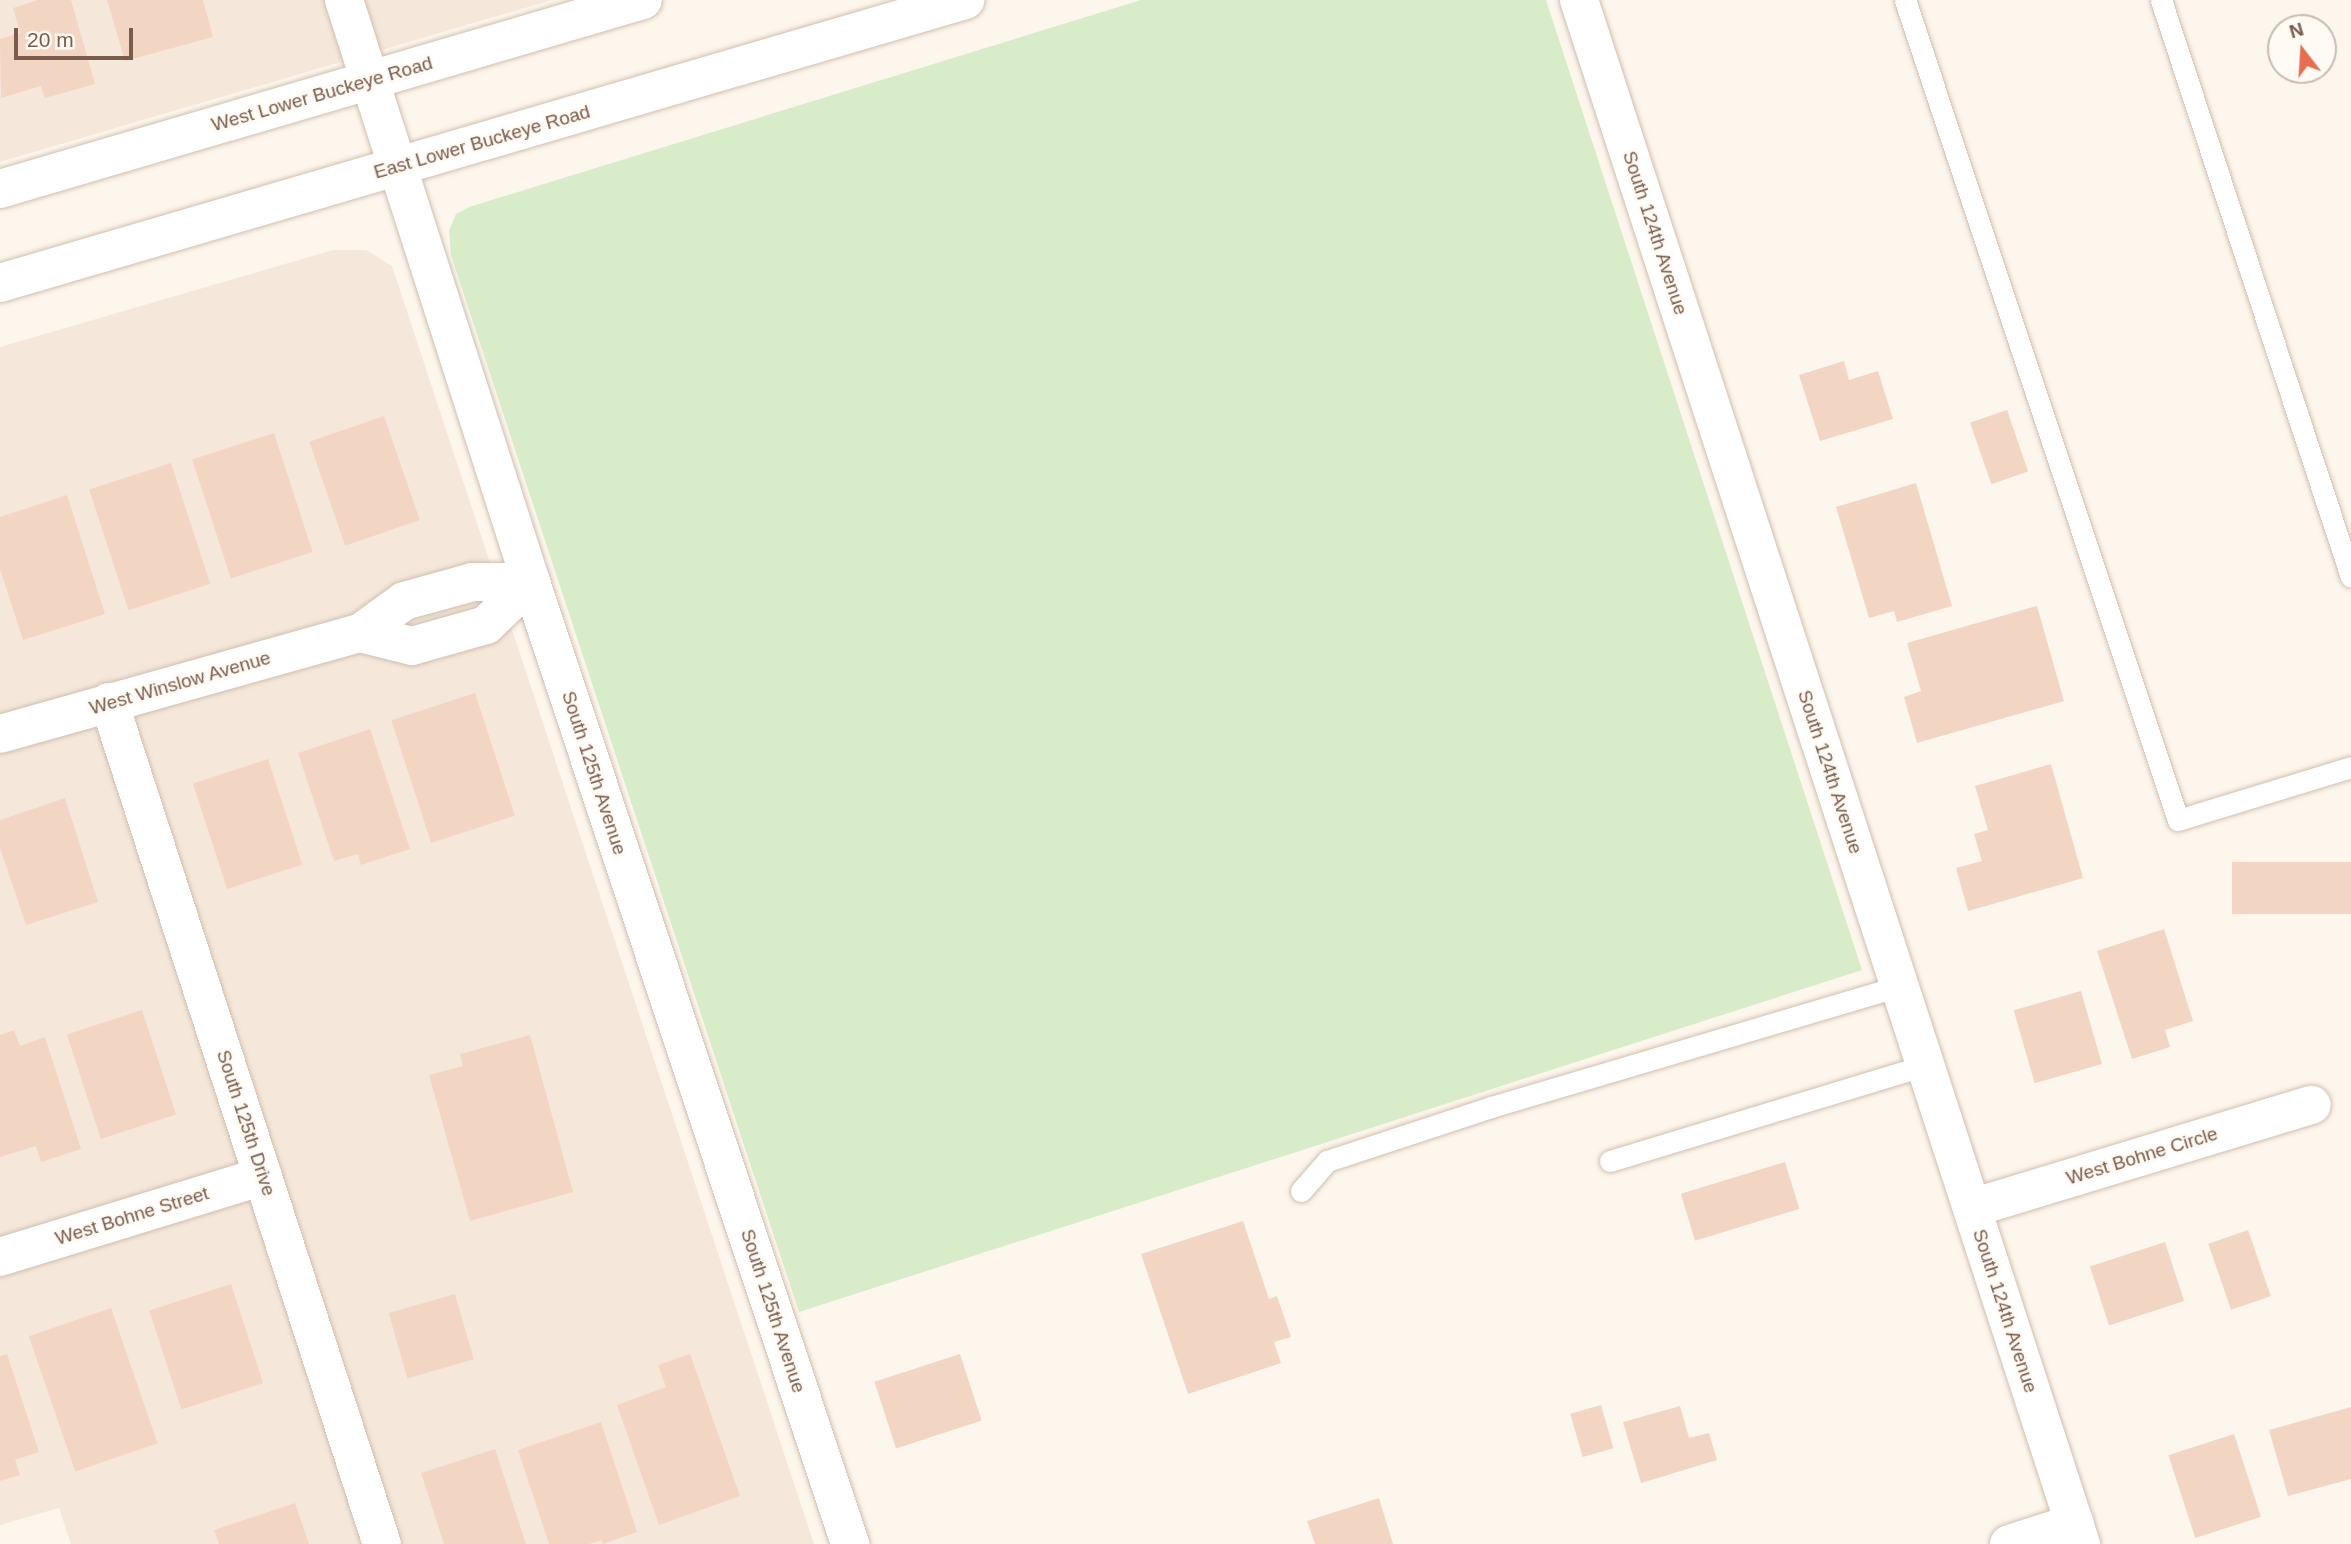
<!DOCTYPE html>
<html>
<head>
<meta charset="utf-8">
<style>
	body { margin:0 }
	#map { position:relative; width:2351px; height:1544px; overflow:hidden; background:#fdf6ec; font-family:Arial,sans-serif }
	div>[style] { position:absolute }
	.residential>* { inset:0; background:#f5e8da }
	.green>* { inset:0; background:#d8ecc9 }
	.building>* { inset:0; background:#f3d5c3; transform-origin:0 0 }
	.roads { filter:drop-shadow(0 0 2px #d1beb0) drop-shadow(0 0 2px #d1beb0) }
	.service>* { height:21px; margin:-10.5px; padding:0 10.5px; transform-origin:10.5px; border-radius:10.5px; background:#fff }
	.minor>* { height:38px; margin:-19px; padding:0 19px; transform-origin:19px; border-radius:19px; background:#fff }
	.secondary>* { height:38px; margin:-19px; padding:0 19px; transform-origin:19px; border-radius:19px; background:#fff }
	span { translate:-50% -50%; white-space:nowrap; text-align:center; line-height:1.15; -webkit-text-stroke:5px #fffaf3; paint-order:stroke }
	.street-label { font-size:19px; color:#7a5c4d }
	.north { position:absolute; left:2267px; top:14px; width:70px; height:70px; box-sizing:border-box; background:#fffaf3; border:2px solid #cabbb1; border-radius:50%; rotate:343deg; font-size:19px; font-weight:700; line-height:28px; text-align:center; color:#7a5c4d }
	.north::after { content:''; display:block; margin:auto; width:24px; height:32px; background:#e76f51; clip-path:polygon(50% 0,100% 100%,50% 72%,0 100%) }
	.scale { position:absolute; left:14px; top:28px; width:119px; height:32px; box-sizing:border-box; border:4px solid #7a5c4d; border-top:0; padding-left:9px; font-size:21px; line-height:24px; white-space:nowrap; color:#7a5c4d; -webkit-text-stroke:5px #fffaf3; paint-order:stroke }
</style>
</head>
<body>
<div id="map">
	<div class="residential">
		<i style="clip-path:polygon(0 0,552px 0,0 162px)"></i>
		<i style="clip-path:polygon(333px 250px,366px 250px,392px 266px,814px 1544px,71px 1544px,59px 1508px,0 1525px,0 347px)"></i>
	</div>
	<div class="green">
		<i style="clip-path:polygon(1141px 0,1546px 0,1862px 970px,799px 1312px,451px 255px,449px 231px,456px 214px,469px 207px)"></i>
	</div>
	<div class="building">
		<i style="clip-path:polygon(38px 0,71px 0,95px 84px,45px 98px,41px 86px,1px 98px,0 39px,20px 33px,13px 8px)"></i>
		<i style="clip-path:polygon(107px 0,203px 0,213px 37px,125px 61px)"></i>
		<i style="clip-path:polygon(1844px 361px,1849px 380px,1878px 371px,1893px 419px,1820px 441px,1799px 375px)"></i>
		<i style="left:2007px;top:410px;width:65px;height:39px;rotate:71deg"></i>
		<i style="left:384px;top:416px;width:110px;height:79px;rotate:71deg"></i>
		<i style="left:274px;top:433px;width:125px;height:86px;rotate:72deg"></i>
		<i style="left:171px;top:463px;width:127px;height:86px;rotate:72deg"></i>
		<i style="clip-path:polygon(1916px 483px,1952px 606px,1897px 622px,1894px 611px,1869px 618px,1836px 507px)"></i>
		<i style="clip-path:polygon(67px 495px,105px 614px,23px 640px,0 569px,0 517px)"></i>
		<i style="clip-path:polygon(2037px 606px,2064px 701px,1917px 743px,1904px 697px,1921px 691px,1907px 643px)"></i>
		<i style="left:475px;top:693px;width:129px;height:88px;rotate:72deg"></i>
		<i style="clip-path:polygon(370px 729px,410px 849px,361px 865px,358px 854px,334px 861px,298px 753px)"></i>
		<i style="left:268px;top:759px;width:111px;height:79px;rotate:72deg"></i>
		<i style="clip-path:polygon(2051px 764px,2083px 878px,1968px 911px,1956px 868px,1982px 861px,1974px 834px,1988px 830px,1975px 786px)"></i>
		<i style="clip-path:polygon(65px 798px,98px 902px,26px 925px,0 848px,0 820px)"></i>
		<i style="left:2351px;top:862px;width:52px;height:119px;rotate:90deg"></i>
		<i style="clip-path:polygon(2164px 929px,2193px 1021px,2165px 1030px,2170px 1047px,2132px 1059px,2097px 951px)"></i>
		<i style="left:2081px;top:991px;width:76px;height:70px;rotate:74deg"></i>
		<i style="left:142px;top:1010px;width:110px;height:79px;rotate:72deg"></i>
		<i style="clip-path:polygon(14px 1030px,20px 1046px,45px 1037px,81px 1149px,41px 1162px,36px 1146px,0 1157px,0 1035px)"></i>
		<i style="clip-path:polygon(530px 1035px,573px 1192px,470px 1221px,429px 1075px,463px 1066px,460px 1054px)"></i>
		<i style="left:1785px;top:1162px;width:49px;height:109px;rotate:73deg"></i>
		<i style="clip-path:polygon(1243px 1221px,1269px 1299px,1277px 1296px,1291px 1337px,1274px 1342px,1281px 1363px,1188px 1394px,1141px 1254px)"></i>
		<i style="left:2248px;top:1230px;width:70px;height:42px;rotate:71deg"></i>
		<i style="left:2165px;top:1242px;width:62px;height:79px;rotate:72deg"></i>
		<i style="left:231px;top:1284px;width:104px;height:86px;rotate:72deg"></i>
		<i style="left:455px;top:1294px;width:68px;height:69px;rotate:74deg"></i>
		<i style="left:111px;top:1308px;width:143px;height:87px;rotate:71deg"></i>
		<i style="clip-path:polygon(7px 1354px,39px 1452px,15px 1460px,20px 1475px,0 1481px,0 1356px)"></i>
		<i style="clip-path:polygon(690px 1354px,740px 1496px,659px 1525px,617px 1405px,666px 1387px,658px 1365px)"></i>
		<i style="left:960px;top:1354px;width:70px;height:90px;rotate:72deg"></i>
		<i style="left:1601px;top:1405px;width:45px;height:32px;rotate:74deg"></i>
		<i style="clip-path:polygon(1680px 1406px,1689px 1438px,1709px 1433px,1717px 1460px,1641px 1483px,1623px 1422px)"></i>
		<i style="clip-path:polygon(2351px 1407px,2351px 1479px,2288px 1496px,2269px 1430px)"></i>
		<i style="clip-path:polygon(601px 1422px,637px 1532px,603px 1544px,602px 1540px,589px 1544px,549px 1544px,518px 1450px)"></i>
		<i style="left:2234px;top:1434px;width:87px;height:69px;rotate:72deg"></i>
		<i style="clip-path:polygon(495px 1449px,526px 1544px,444px 1544px,421px 1473px)"></i>
		<i style="clip-path:polygon(1379px 1498px,1393px 1544px,1315px 1544px,1307px 1521px)"></i>
		<i style="clip-path:polygon(295px 1503px,309px 1544px,219px 1544px,214px 1530px)"></i>
	</div>
	<div class="roads">
		<div class="service">
			<i style="left:1905px;top:0;width:864px;rotate:71.59deg"></i>
			<i style="left:2178px;top:820px;width:181px;rotate:-17deg"></i>
			<i style="left:2161px;top:0;width:607px;rotate:71.77deg"></i>
			<i style="left:1610px;top:1161px;width:330px;rotate:-16.9deg"></i>
			<i style="left:1301px;top:1191px;width:40px;rotate:-49deg"></i>
			<i style="left:1327px;top:1161px;width:173px;rotate:-18.2deg"></i>
			<i style="left:1491px;top:1107px;width:427px;rotate:-16.5deg"></i>
		</div>
		<div class="minor">
			<i style="left:344px;top:0;width:611px;rotate:72.19deg"></i>
			<i style="left:531px;top:582px;width:1014px;rotate:71.65deg"></i>
			<i style="left:1579px;top:0;width:1624px;rotate:71.99deg"></i>
			<i style="left:0;top:189px;width:670px;rotate:-16.38deg"></i>
			<i style="left:360px;top:633px;width:54px;rotate:14deg"></i>
			<i style="left:412px;top:646px;width:77px;rotate:-15.8deg"></i>
			<i style="left:486px;top:625px;width:62px;rotate:-43.7deg"></i>
			<i style="left:109px;top:702px;width:885px;rotate:72.04deg"></i>
			<i style="left:0;top:734px;width:374px;rotate:-15.7deg"></i>
			<i style="left:360px;top:633px;width:54px;rotate:-36deg"></i>
			<i style="left:404px;top:601px;width:72px;rotate:-15.4deg"></i>
			<i style="left:473px;top:582px;width:58px"></i>
			<i style="left:1972px;top:1208px;width:355px;rotate:-16.9deg"></i>
			<i style="left:0;top:1257px;width:275px;rotate:-17.1deg"></i>
			<i style="left:2009px;top:1544px;width:69px;rotate:-17.7deg"></i>
		</div>
		<div class="secondary">
			<i style="left:0;top:283px;width:1006px;rotate:-16.34deg"></i>
		</div>
	</div>
	<div class="street-label">
		<span style="left:322px;top:94px;rotate:-16deg">West Lower Buckeye Road</span>
		<span style="left:482px;top:142px;rotate:-16deg">East Lower Buckeye Road</span>
		<span style="left:1655px;top:233px;rotate:72deg">South 124th Avenue</span>
		<span style="left:180px;top:683px;rotate:-16deg">West Winslow Avenue</span>
		<span style="left:1830px;top:772px;rotate:72deg">South 124th Avenue</span>
		<span style="left:594px;top:773px;rotate:72deg">South 125th Avenue</span>
		<span style="left:246px;top:1123px;rotate:72deg">South 125th Drive</span>
		<span style="left:2142px;top:1156px;rotate:-17deg">West Bohne Circle</span>
		<span style="left:132px;top:1216px;rotate:-17deg">West Bohne Street</span>
		<span style="left:773px;top:1311px;rotate:72deg">South 125th Avenue</span>
		<span style="left:2005px;top:1311px;rotate:72deg">South 124th Avenue</span>
	</div>
	<div class="north">N</div>
	<div class="scale">20 m</div>
</div>
</body>
</html>
